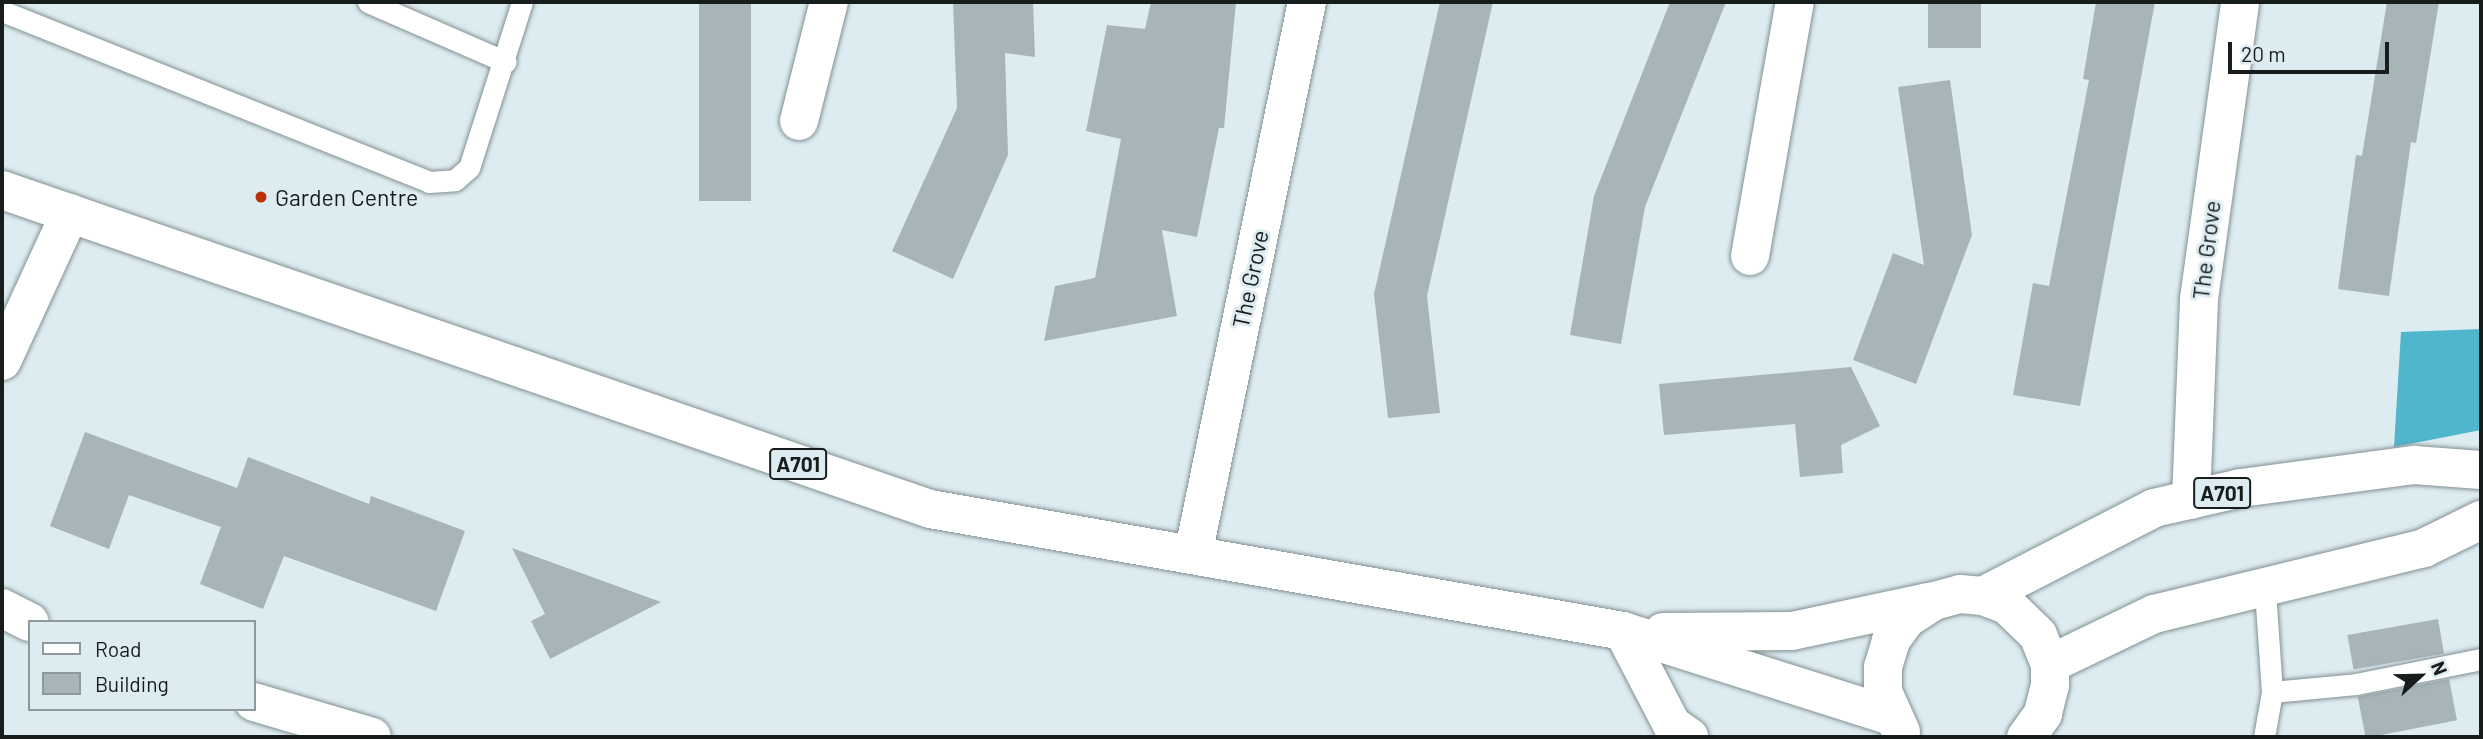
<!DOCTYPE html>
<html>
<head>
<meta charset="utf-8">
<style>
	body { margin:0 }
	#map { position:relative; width:2483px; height:739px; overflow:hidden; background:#ddecf0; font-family:Barlow,sans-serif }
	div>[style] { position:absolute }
	.forest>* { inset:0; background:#4fb6cc }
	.building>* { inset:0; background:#a7b5b9; transform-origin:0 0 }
	.roads { filter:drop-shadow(0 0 2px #829093) drop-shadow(0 0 2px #829093) }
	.lane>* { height:21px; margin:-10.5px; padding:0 10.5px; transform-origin:10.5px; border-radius:10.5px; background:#fff }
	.street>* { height:38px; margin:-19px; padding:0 19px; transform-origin:19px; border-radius:19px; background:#fff }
	.highway>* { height:38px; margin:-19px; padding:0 19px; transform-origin:19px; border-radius:19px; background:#fff }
	.dots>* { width:19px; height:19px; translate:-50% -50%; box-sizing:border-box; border:4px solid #ddecf0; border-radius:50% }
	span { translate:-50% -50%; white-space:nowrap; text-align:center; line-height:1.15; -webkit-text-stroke:6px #ddecf0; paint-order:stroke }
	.shield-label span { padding:2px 5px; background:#ddecf0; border:2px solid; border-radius:5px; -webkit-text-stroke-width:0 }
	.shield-label { font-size:21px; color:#171c1d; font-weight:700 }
	.poi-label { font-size:23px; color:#171c1d }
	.left { translate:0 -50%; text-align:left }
	.street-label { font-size:23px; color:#171c1d }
	.frame { position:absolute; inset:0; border:4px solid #171c1d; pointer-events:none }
	.legend { position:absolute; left:28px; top:620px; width:228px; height:91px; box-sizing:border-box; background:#ddecf0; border:2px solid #8e999c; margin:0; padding:9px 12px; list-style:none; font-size:21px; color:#171c1d }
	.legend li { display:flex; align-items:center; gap:14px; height:35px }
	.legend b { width:35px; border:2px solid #8e999c }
	.north { position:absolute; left:2385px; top:641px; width:70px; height:70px; -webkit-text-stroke:5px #ddecf0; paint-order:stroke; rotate:68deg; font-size:19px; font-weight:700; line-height:28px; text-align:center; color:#171c1d }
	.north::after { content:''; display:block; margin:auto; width:24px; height:32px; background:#171c1d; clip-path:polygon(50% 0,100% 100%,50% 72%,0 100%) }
	.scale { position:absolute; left:2228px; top:42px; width:161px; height:32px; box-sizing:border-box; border:4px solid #171c1d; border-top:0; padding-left:9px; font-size:21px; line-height:24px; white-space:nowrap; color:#171c1d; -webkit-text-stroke:5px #ddecf0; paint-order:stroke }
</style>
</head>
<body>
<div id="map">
	<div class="forest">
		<i style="clip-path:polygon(2481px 329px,2481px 430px,2394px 447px,2401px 332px)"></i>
	</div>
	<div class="building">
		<i style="left:699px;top:2px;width:52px;height:199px"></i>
		<i style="clip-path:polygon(953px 2px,1033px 2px,1035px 57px,1005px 53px,1008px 155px,953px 279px,892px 251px,957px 108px)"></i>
		<i style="clip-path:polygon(1151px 2px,1236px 2px,1224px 128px,1219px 128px,1197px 237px,1162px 230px,1177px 316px,1044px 341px,1055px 286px,1095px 278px,1121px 139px,1086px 131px,1107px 25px,1145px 29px)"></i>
		<i style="clip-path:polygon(1440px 2px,1493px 2px,1427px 296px,1440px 413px,1388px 418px,1374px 294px)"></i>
		<i style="clip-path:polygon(1670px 2px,1726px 2px,1645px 207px,1621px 344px,1570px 335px,1594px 196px)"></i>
		<i style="left:1928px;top:2px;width:53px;height:46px"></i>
		<i style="clip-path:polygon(2096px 2px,2155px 2px,2080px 406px,2013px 395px,2033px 283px,2049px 286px,2089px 80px,2083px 79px)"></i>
		<i style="clip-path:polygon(2387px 2px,2439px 2px,2416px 143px,2411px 142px,2389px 296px,2338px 289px,2356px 155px,2362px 156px)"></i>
		<i style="clip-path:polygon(1950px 80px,1972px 235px,1916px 384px,1853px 360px,1893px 253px,1924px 265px,1898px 87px)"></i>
		<i style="clip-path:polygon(1851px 367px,1880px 426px,1841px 445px,1843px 473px,1800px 477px,1795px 424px,1664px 435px,1659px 384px)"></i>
		<i style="clip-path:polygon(85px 432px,237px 488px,248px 457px,369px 504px,371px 496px,465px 531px,436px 611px,284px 556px,263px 609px,200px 584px,221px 527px,129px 495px,109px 549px,50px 526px)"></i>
		<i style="clip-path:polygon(512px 548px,661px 602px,550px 659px,531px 621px,545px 614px)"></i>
		<i style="left:2438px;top:619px;width:35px;height:92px;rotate:80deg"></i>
		<i style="left:2449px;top:679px;width:42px;height:93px;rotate:79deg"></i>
	</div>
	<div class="roads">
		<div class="lane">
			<i style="left:368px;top:2px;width:150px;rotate:23.5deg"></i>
			<i style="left:2px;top:11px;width:460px;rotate:21.8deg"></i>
			<i style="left:429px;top:182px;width:26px;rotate:-4deg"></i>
			<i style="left:455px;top:180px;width:18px;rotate:-41deg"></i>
			<i style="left:469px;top:168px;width:174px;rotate:-72.3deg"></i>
			<i style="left:2265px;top:590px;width:102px;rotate:86.1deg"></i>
			<i style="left:2272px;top:692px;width:84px;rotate:-5.4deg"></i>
			<i style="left:2356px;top:684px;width:127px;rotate:-11.3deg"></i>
			<i style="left:2264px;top:737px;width:46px;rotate:-79.9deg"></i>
		</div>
		<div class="street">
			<i style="left:799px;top:121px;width:123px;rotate:-75.9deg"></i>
			<i style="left:1750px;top:256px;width:258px;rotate:-80deg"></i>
			<i style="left:2px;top:361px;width:163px;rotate:-65.3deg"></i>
			<i style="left:2191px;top:500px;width:201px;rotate:-87.7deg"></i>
			<i style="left:2199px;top:299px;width:300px;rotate:-82.1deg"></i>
			<i style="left:1193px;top:555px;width:565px;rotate:-78.35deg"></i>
			<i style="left:2px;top:608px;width:31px;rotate:27deg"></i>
			<i style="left:1623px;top:631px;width:106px;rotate:62.5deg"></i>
			<i style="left:1672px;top:725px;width:21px;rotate:35deg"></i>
			<i style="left:254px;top:702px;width:123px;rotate:16.5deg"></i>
		</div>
		<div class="highway">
			<i style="left:2px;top:190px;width:981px;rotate:18.97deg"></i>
			<i style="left:930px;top:509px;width:704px;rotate:9.98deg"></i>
			<i style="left:1623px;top:631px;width:281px;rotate:17.6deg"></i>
			<i style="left:1983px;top:596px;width:192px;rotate:-27.2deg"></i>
			<i style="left:2154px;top:508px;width:89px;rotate:-12.9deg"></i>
			<i style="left:2241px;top:488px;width:175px;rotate:-7.6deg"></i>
			<i style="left:2414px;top:465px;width:67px;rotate:4.3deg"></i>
			<i style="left:1663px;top:632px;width:129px;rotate:-0.4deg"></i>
			<i style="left:1792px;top:631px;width:140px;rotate:-12deg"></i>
			<i style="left:2050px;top:664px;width:115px;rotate:-25.7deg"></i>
			<i style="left:2154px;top:614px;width:278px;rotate:-13.7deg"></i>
			<i style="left:2424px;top:548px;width:64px;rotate:-26.2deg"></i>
			<i style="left:1901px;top:732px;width:44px;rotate:-114.2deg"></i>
			<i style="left:1883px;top:692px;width:25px;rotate:-90deg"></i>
			<i style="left:1883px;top:667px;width:28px;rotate:-73deg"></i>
			<i style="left:1891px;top:640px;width:26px;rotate:-54deg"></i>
			<i style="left:1906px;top:619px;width:33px;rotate:-33deg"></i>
			<i style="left:1934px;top:601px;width:27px;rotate:-15deg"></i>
			<i style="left:1960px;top:594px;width:23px;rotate:5deg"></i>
			<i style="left:1983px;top:596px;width:26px;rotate:21deg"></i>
			<i style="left:2007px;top:605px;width:43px;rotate:44.1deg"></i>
			<i style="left:2038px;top:635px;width:31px;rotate:68deg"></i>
			<i style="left:2050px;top:664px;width:21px;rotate:90deg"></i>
			<i style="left:2050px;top:685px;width:30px;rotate:104deg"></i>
			<i style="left:2043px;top:714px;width:29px;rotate:126deg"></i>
		</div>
	</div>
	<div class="dots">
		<i style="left:261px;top:197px;background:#b92f06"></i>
	</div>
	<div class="shield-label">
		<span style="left:798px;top:464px">A701</span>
		<span style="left:2222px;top:493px">A701</span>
	</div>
	<div class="poi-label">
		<span class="left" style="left:275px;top:197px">Garden Centre</span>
	</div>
	<div class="street-label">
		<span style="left:2206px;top:250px;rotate:-83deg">The Grove</span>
		<span style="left:1250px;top:279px;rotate:-78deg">The Grove</span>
	</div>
	<div class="frame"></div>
	<ul class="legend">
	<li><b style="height:9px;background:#fff"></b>Road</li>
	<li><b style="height:19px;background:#a7b5b9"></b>Building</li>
	</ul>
	<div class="north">N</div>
	<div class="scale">20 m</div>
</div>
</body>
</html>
